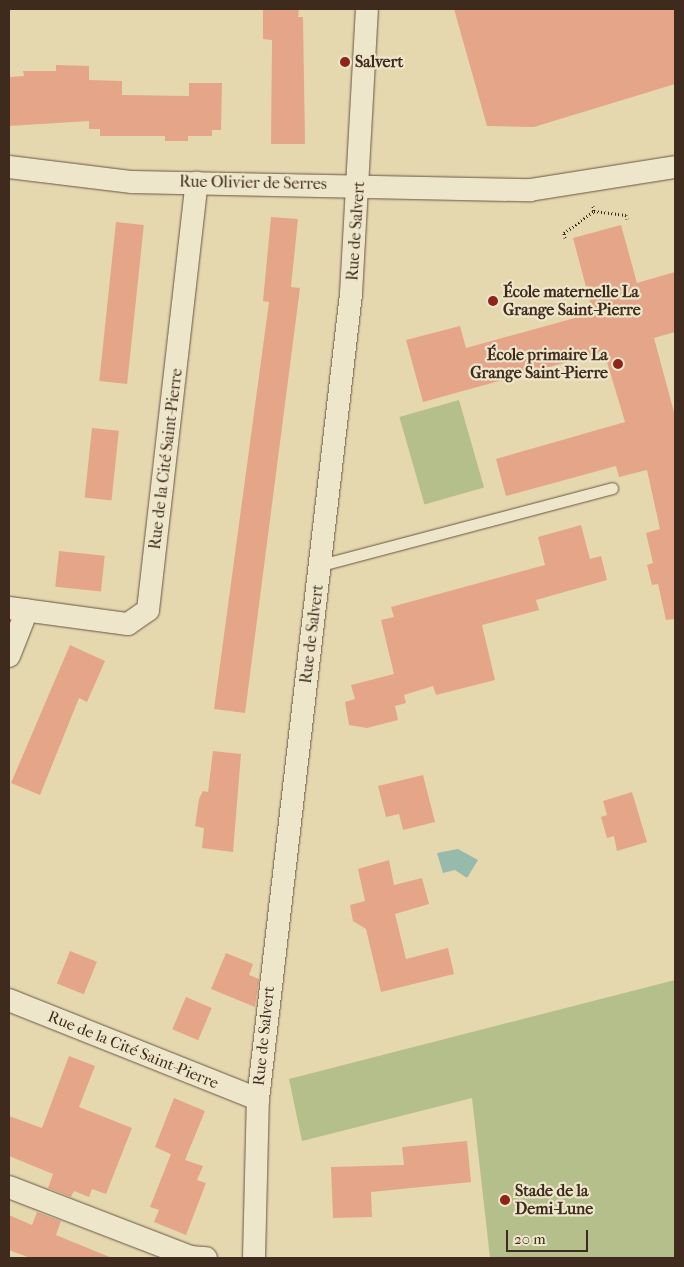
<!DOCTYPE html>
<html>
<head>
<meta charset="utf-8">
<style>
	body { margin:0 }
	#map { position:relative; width:684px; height:1267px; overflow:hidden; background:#e5d8af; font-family:"IM FELL French Canon",serif }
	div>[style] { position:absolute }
	.green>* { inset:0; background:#b4bf8b; transform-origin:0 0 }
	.water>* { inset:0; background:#96baab }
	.building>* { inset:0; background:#e5a589; transform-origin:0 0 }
	.path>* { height:3px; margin-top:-1.5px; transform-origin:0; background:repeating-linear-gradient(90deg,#3f2b1d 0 1px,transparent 0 3.5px) }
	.roads { filter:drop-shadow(0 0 1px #685642) drop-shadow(0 0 1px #685642) }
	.service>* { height:11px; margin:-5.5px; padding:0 5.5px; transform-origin:5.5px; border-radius:5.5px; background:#eee6cb }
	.minor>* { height:22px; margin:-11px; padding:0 11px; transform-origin:11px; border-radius:11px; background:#eee6cb }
	.dots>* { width:14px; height:14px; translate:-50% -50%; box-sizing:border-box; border:2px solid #eee6cb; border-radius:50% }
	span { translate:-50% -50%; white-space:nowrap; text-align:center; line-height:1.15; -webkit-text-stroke:4.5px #eee6cb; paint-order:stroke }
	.poi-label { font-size:16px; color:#3f2b1d; font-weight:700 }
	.left { translate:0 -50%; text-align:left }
	.right { translate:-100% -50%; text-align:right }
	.street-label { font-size:16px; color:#3f2b1d }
	.frame { position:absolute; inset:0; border:10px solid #3f2b1d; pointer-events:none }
	.scale { position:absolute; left:506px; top:1230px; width:82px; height:22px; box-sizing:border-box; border:2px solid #3f2b1d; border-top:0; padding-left:6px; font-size:15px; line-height:18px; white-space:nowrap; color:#3f2b1d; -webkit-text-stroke:4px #eee6cb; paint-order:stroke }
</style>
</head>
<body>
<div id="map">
	<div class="green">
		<i style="left:459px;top:400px;width:91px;height:62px;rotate:74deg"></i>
		<i style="clip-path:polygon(675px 980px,675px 1258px,490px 1258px,472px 1098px,302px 1141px,289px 1079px)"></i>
	</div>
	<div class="water">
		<i style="clip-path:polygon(458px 849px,478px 860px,467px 878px,455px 870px,443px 873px,437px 853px)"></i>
	</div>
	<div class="building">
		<i style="clip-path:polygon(263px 9px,299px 9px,298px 17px,303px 17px,305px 144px,271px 144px,272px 40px,263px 39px)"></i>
		<i style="clip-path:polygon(454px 9px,675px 9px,675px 84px,534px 127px,487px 126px)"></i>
		<i style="clip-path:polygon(56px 65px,89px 66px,89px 80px,122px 81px,122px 95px,189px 96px,189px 83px,222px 83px,221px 130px,212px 130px,212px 136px,188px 136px,188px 141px,165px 141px,165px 136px,100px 136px,100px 129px,89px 129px,89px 121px,9px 126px,9px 77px,24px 76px,23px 71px,56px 71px)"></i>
		<i style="clip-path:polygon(271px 217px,298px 219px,291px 287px,300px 288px,245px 713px,214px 709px,269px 302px,263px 301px)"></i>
		<i style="left:116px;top:222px;width:28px;height:160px;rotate:6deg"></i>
		<i style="clip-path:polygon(621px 225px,637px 283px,675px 272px,675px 332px,654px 338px,675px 416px,675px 619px,666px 620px,658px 584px,652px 585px,647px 565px,653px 563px,646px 533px,660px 529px,647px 470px,619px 477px,616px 466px,506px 496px,496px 459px,625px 422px,604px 352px,423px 402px,406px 340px,460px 326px,466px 348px,593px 313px,573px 238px)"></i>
		<i style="left:92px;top:428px;width:27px;height:70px;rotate:6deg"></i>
		<i style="clip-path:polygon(581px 525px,590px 559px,601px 556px,607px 580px,536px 600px,539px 610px,482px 625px,495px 680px,436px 695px,433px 686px,404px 695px,406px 703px,395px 706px,398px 720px,367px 728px,349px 725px,345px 702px,355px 699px,351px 685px,394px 674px,381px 620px,394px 617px,391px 607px,545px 565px,538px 537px)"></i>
		<i style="left:59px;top:551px;width:46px;height:36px;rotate:6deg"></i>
		<i style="clip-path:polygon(70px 645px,105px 661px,87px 702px,79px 698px,40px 795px,11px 783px)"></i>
		<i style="clip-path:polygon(213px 751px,241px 754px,233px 852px,202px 848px,204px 828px,195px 826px,199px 799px,203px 791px,208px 792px)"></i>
		<i style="clip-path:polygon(423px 775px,435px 822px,403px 830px,399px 814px,386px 817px,378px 786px)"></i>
		<i style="clip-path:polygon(632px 792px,647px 842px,617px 851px,614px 836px,607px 838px,601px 817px,607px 815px,603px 801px)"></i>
		<i style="clip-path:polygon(389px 860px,394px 885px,422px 878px,429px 904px,395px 914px,406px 959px,448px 948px,454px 974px,381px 992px,366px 929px,353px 921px,350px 905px,365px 901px,358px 869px)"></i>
		<i style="left:70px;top:951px;width:29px;height:35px;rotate:22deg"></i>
		<i style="clip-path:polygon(226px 953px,253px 964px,249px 975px,259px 979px,255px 1007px,211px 989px)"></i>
		<i style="left:186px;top:997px;width:28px;height:35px;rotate:23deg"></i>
		<i style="clip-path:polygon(69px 1056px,95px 1066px,79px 1107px,132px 1128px,106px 1194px,92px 1189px,89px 1197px,74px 1191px,71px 1197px,48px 1188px,53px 1174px,9px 1156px,9px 1116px,42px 1128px)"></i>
		<i style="clip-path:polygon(174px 1098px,205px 1111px,185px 1160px,203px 1166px,197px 1180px,206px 1183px,186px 1235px,154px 1222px,159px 1210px,150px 1207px,171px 1154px,175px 1156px,155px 1147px)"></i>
		<i style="clip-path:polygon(467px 1141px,471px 1182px,371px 1192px,372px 1217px,333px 1218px,331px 1167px,404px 1165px,402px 1147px)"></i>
		<i style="clip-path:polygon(37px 1212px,61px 1221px,56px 1235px,112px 1258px,30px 1258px,9px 1250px,9px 1215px,32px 1225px)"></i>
	</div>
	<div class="path">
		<i style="left:593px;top:206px;width:5px;rotate:79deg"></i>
		<i style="left:594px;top:211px;width:32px;rotate:7deg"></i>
		<i style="left:626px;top:215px;width:4px;rotate:76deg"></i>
		<i style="left:565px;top:238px;width:5px;rotate:-101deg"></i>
		<i style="left:564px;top:233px;width:37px;rotate:-36deg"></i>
	</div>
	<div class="roads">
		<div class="service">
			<i style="left:321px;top:565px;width:301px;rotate:-14.8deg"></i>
		</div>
		<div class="minor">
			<i style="left:9px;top:167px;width:124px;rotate:7deg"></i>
			<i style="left:132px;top:182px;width:398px;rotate:1.2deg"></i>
			<i style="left:530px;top:190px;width:147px;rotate:-9deg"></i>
			<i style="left:9px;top:608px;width:120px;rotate:7.7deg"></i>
			<i style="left:128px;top:624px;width:24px;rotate:-35deg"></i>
			<i style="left:148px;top:610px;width:430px;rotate:-83.5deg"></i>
			<i style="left:9px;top:656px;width:49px;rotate:-68.6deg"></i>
			<i style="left:9px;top:1000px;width:268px;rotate:21.7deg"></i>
			<i style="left:9px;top:1187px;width:194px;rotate:21.1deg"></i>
			<i style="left:190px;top:1257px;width:16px;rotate:4deg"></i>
			<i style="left:254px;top:1258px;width:159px;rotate:-88.6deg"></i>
			<i style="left:258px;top:1099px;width:810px;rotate:-83.41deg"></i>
			<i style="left:351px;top:294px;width:285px;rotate:-86.8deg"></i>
		</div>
	</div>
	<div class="dots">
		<i style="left:345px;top:62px;background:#8f2418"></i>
		<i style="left:493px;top:301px;background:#8f2418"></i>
		<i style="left:618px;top:364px;background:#8f2418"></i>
		<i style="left:505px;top:1200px;background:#8f2418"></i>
	</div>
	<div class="poi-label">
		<span class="left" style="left:355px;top:62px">Salvert</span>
		<span class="left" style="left:503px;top:301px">École maternelle La<br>Grange Saint-Pierre</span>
		<span class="right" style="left:608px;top:364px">École primaire La<br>Grange Saint-Pierre</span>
		<span class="left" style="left:515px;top:1200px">Stade de la<br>Demi-Lune</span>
	</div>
	<div class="street-label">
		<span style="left:253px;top:183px;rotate:1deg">Rue Olivier de Serres</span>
		<span style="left:356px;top:231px;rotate:-86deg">Rue de Salvert</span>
		<span style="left:166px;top:459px;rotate:-83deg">Rue de la Cité Saint-Pierre</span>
		<span style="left:312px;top:634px;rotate:-83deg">Rue de Salvert</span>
		<span style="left:264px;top:1036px;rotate:-84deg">Rue de Salvert</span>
		<span style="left:133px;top:1050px;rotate:22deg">Rue de la Cité Saint-Pierre</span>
	</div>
	<div class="frame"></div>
	<div class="scale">20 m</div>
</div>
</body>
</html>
